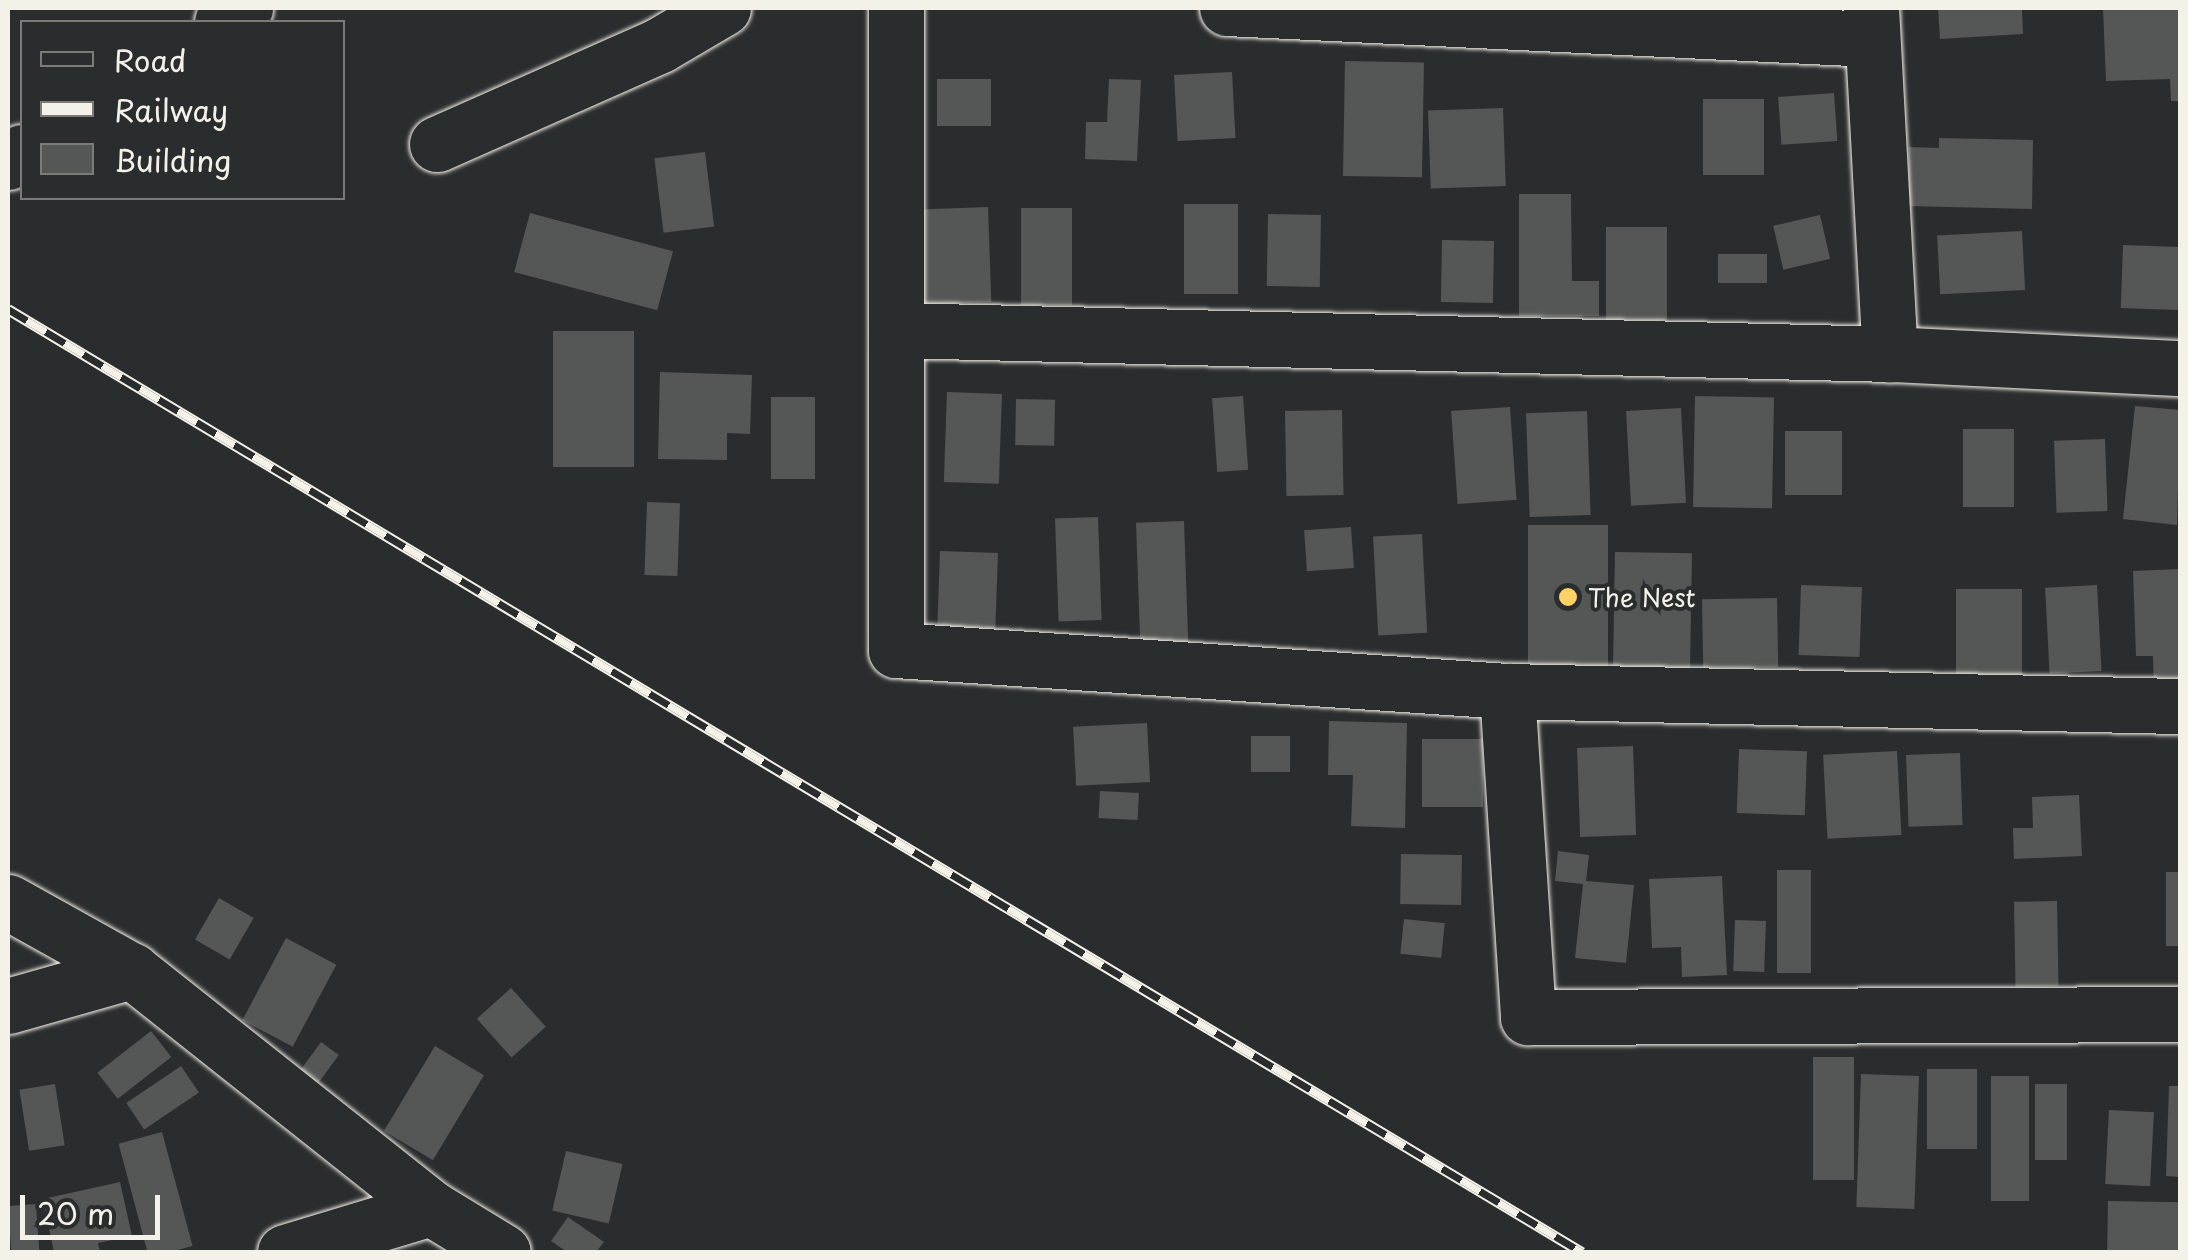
<!DOCTYPE html>
<html>
<head>
<meta charset="utf-8">
<style>
	body { margin:0 }
	#map { position:relative; width:2188px; height:1260px; overflow:hidden; background:#2a2d2e; font-family:"Playpen Sans",sans-serif }
	div>[style] { position:absolute }
	.building>* { inset:0; background:#555756; transform-origin:0 0 }
	.roads { filter:drop-shadow(0 0 2px #f4f1e8) drop-shadow(0 0 2px #f4f1e8) }
	.street>* { height:55px; margin:-27.5px; padding:0 27.5px; transform-origin:27.5px; border-radius:27.5px; background:#2a2d2e }
	.primary>* { height:55px; margin:-27.5px; padding:0 27.5px; transform-origin:27.5px; border-radius:27.5px; background:#2a2d2e }
	.rail>* { height:11px; margin-top:-5.5px; transform-origin:0; background:repeating-linear-gradient(90deg,#2a2d2e 0 22px,#f4f1e8 0 44px); box-sizing:border-box; border-block:2px solid #f4f1e8 }
	.dots>* { width:28px; height:28px; translate:-50% -50%; box-sizing:border-box; border:5px solid #2a2d2e; border-radius:50% }
	span { translate:-50% -50%; white-space:nowrap; text-align:center; line-height:1.15; -webkit-text-stroke:8px #2a2d2e; paint-order:stroke }
	.poi-label { font-size:25px; color:#f4f1e8 }
	.left { translate:0 -50%; text-align:left }
	.frame { position:absolute; inset:0; border:10px solid #f4f1e8; pointer-events:none }
	.legend { position:absolute; left:20px; top:20px; width:325px; height:180px; box-sizing:border-box; background:#2a2d2e; border:2px solid #7b7b78; margin:0; padding:12px 18px; list-style:none; font-size:30px; color:#f4f1e8 }
	.legend li { display:flex; align-items:center; gap:20px; height:50px }
	.legend b { width:50px; border:2px solid #7b7b78 }
	.scale { position:absolute; left:20px; top:1195px; width:140px; height:45px; box-sizing:border-box; border:5px solid #f4f1e8; border-top:0; padding-left:12px; font-size:30px; line-height:35px; white-space:nowrap; color:#f4f1e8; -webkit-text-stroke:8px #2a2d2e; paint-order:stroke }
</style>
</head>
<body>
<div id="map">
	<div class="building">
		<i style="clip-path:polygon(1938px 8px,2022px 8px,2023px 34px,1940px 39px)"></i>
		<i style="clip-path:polygon(2103px 8px,2180px 8px,2180px 101px,2171px 101px,2170px 79px,2106px 81px)"></i>
		<i style="left:1345px;top:61px;width:79px;height:115px;rotate:1deg"></i>
		<i style="left:1232px;top:72px;width:66px;height:58px;rotate:87deg"></i>
		<i style="left:937px;top:79px;width:54px;height:47px"></i>
		<i style="clip-path:polygon(1109px 79px,1141px 80px,1137px 161px,1085px 159px,1086px 122px,1107px 122px)"></i>
		<i style="left:1834px;top:93px;width:48px;height:56px;rotate:86deg"></i>
		<i style="left:1703px;top:99px;width:61px;height:76px"></i>
		<i style="left:1503px;top:108px;width:78px;height:75px;rotate:88deg"></i>
		<i style="clip-path:polygon(1939px 138px,2033px 140px,2032px 209px,1908px 206px,1909px 147px,1939px 148px)"></i>
		<i style="left:705px;top:152px;width:75px;height:51px;rotate:83deg"></i>
		<i style="clip-path:polygon(1519px 194px,1571px 194px,1572px 281px,1599px 281px,1599px 316px,1519px 316px)"></i>
		<i style="left:1184px;top:204px;width:54px;height:90px"></i>
		<i style="left:988px;top:207px;width:95px;height:69px;rotate:88deg"></i>
		<i style="left:1021px;top:208px;width:51px;height:97px"></i>
		<i style="left:530px;top:213px;width:148px;height:61px;rotate:15deg"></i>
		<i style="left:1268px;top:214px;width:53px;height:72px;rotate:1deg"></i>
		<i style="left:1820px;top:215px;width:45px;height:48px;rotate:77deg"></i>
		<i style="left:1606px;top:227px;width:61px;height:93px"></i>
		<i style="left:2022px;top:231px;width:59px;height:85px;rotate:87deg"></i>
		<i style="left:1442px;top:240px;width:52px;height:62px;rotate:1deg"></i>
		<i style="left:2123px;top:245px;width:57px;height:63px;rotate:2deg"></i>
		<i style="left:1718px;top:254px;width:49px;height:29px"></i>
		<i style="left:634px;top:331px;width:136px;height:81px;rotate:90deg"></i>
		<i style="clip-path:polygon(660px 372px,752px 375px,750px 434px,727px 433px,727px 460px,658px 459px)"></i>
		<i style="left:947px;top:392px;width:55px;height:90px;rotate:2deg"></i>
		<i style="left:1243px;top:396px;width:74px;height:31px;rotate:86deg"></i>
		<i style="left:1695px;top:396px;width:79px;height:111px;rotate:1deg"></i>
		<i style="left:771px;top:397px;width:44px;height:82px"></i>
		<i style="left:1016px;top:399px;width:39px;height:46px;rotate:1deg"></i>
		<i style="clip-path:polygon(2135px 406px,2180px 410px,2177px 525px,2123px 519px)"></i>
		<i style="left:1510px;top:407px;width:93px;height:59px;rotate:86deg"></i>
		<i style="left:1681px;top:408px;width:95px;height:55px;rotate:87deg"></i>
		<i style="left:1342px;top:410px;width:85px;height:57px;rotate:89deg"></i>
		<i style="left:1587px;top:411px;width:104px;height:61px;rotate:88deg"></i>
		<i style="left:1963px;top:429px;width:51px;height:78px"></i>
		<i style="left:1785px;top:431px;width:57px;height:64px"></i>
		<i style="left:2105px;top:439px;width:72px;height:51px;rotate:88deg"></i>
		<i style="left:647px;top:502px;width:33px;height:73px;rotate:2deg"></i>
		<i style="left:1098px;top:517px;width:103px;height:43px;rotate:88deg"></i>
		<i style="left:1184px;top:521px;width:129px;height:48px;rotate:88deg"></i>
		<i style="left:1528px;top:525px;width:80px;height:143px"></i>
		<i style="left:1351px;top:527px;width:41px;height:47px;rotate:86deg"></i>
		<i style="left:1422px;top:534px;width:99px;height:49px;rotate:87deg"></i>
		<i style="left:940px;top:551px;width:58px;height:98px;rotate:2deg"></i>
		<i style="left:1615px;top:552px;width:77px;height:117px;rotate:1deg"></i>
		<i style="clip-path:polygon(2180px 569px,2180px 690px,2154px 691px,2153px 656px,2136px 656px,2133px 571px)"></i>
		<i style="left:1801px;top:585px;width:61px;height:70px;rotate:2deg"></i>
		<i style="left:2097px;top:585px;width:86px;height:52px;rotate:87deg"></i>
		<i style="left:1956px;top:589px;width:66px;height:99px"></i>
		<i style="left:1777px;top:598px;width:69px;height:75px;rotate:89deg"></i>
		<i style="clip-path:polygon(1329px 721px,1407px 723px,1405px 828px,1351px 826px,1353px 775px,1328px 775px)"></i>
		<i style="left:1147px;top:723px;width:59px;height:74px;rotate:87deg"></i>
		<i style="left:1251px;top:736px;width:39px;height:36px"></i>
		<i style="left:1422px;top:739px;width:61px;height:68px"></i>
		<i style="left:1633px;top:746px;width:89px;height:56px;rotate:88deg"></i>
		<i style="left:1739px;top:749px;width:68px;height:64px;rotate:2deg"></i>
		<i style="left:1897px;top:751px;width:84px;height:74px;rotate:87deg"></i>
		<i style="left:1960px;top:753px;width:72px;height:54px;rotate:88deg"></i>
		<i style="left:1100px;top:791px;width:39px;height:27px;rotate:3deg"></i>
		<i style="clip-path:polygon(2079px 795px,2082px 856px,2014px 859px,2013px 828px,2033px 828px,2032px 797px)"></i>
		<i style="clip-path:polygon(1558px 851px,1589px 855px,1586px 881px,1634px 885px,1626px 963px,1575px 958px,1583px 884px,1555px 881px)"></i>
		<i style="left:1401px;top:854px;width:61px;height:50px;rotate:1deg"></i>
		<i style="left:1777px;top:870px;width:34px;height:103px"></i>
		<i style="left:2166px;top:872px;width:14px;height:74px"></i>
		<i style="clip-path:polygon(1722px 876px,1727px 975px,1682px 977px,1681px 947px,1652px 948px,1649px 879px)"></i>
		<i style="left:219px;top:898px;width:40px;height:48px;rotate:30deg"></i>
		<i style="left:2057px;top:901px;width:85px;height:43px;rotate:89deg"></i>
		<i style="left:1404px;top:919px;width:41px;height:35px;rotate:6deg"></i>
		<i style="left:1735px;top:920px;width:31px;height:51px;rotate:2deg"></i>
		<i style="left:286px;top:938px;width:57px;height:93px;rotate:28deg"></i>
		<i style="left:511px;top:988px;width:52px;height:46px;rotate:48deg"></i>
		<i style="left:151px;top:1031px;width:33px;height:68px;rotate:52deg"></i>
		<i style="left:321px;top:1042px;width:22px;height:36px;rotate:36deg"></i>
		<i style="left:435px;top:1046px;width:57px;height:99px;rotate:31deg"></i>
		<i style="left:1813px;top:1057px;width:41px;height:123px"></i>
		<i style="left:181px;top:1066px;width:32px;height:66px;rotate:56deg"></i>
		<i style="left:1927px;top:1069px;width:50px;height:80px"></i>
		<i style="left:1861px;top:1074px;width:58px;height:133px;rotate:2deg"></i>
		<i style="left:1991px;top:1076px;width:38px;height:125px"></i>
		<i style="left:55px;top:1084px;width:62px;height:36px;rotate:81deg"></i>
		<i style="left:2035px;top:1084px;width:32px;height:76px"></i>
		<i style="clip-path:polygon(2169px 1086px,2180px 1086px,2180px 1177px,2166px 1176px)"></i>
		<i style="left:2109px;top:1110px;width:45px;height:74px;rotate:3deg"></i>
		<i style="left:162px;top:1132px;width:118px;height:45px;rotate:75deg"></i>
		<i style="left:566px;top:1151px;width:58px;height:61px;rotate:13deg"></i>
		<i style="clip-path:polygon(120px 1182px,132px 1236px,98px 1243px,100px 1252px,54px 1252px,43px 1199px)"></i>
		<i style="left:2108px;top:1201px;width:72px;height:51px;rotate:1deg"></i>
		<i style="left:36px;top:1204px;width:48px;height:28px;rotate:86deg"></i>
		<i style="clip-path:polygon(568px 1217px,604px 1242px,596px 1252px,567px 1252px,551px 1241px)"></i>
	</div>
	<div class="roads">
		<div class="street">
			<i style="left:896px;top:8px;width:642px;rotate:90deg"></i>
			<i style="left:896px;top:650px;width:612px;rotate:3.84deg"></i>
			<i style="left:1507px;top:691px;width:673px;rotate:1.28deg"></i>
			<i style="left:1227px;top:8px;width:646px;rotate:2.75deg"></i>
			<i style="left:1871px;top:8px;width:347px;rotate:86.9deg"></i>
			<i style="left:437px;top:144px;width:244px;rotate:-23.9deg"></i>
			<i style="left:660px;top:45px;width:73px;rotate:-30.4deg"></i>
			<i style="left:896px;top:330px;width:994px;rotate:1.38deg"></i>
			<i style="left:1890px;top:354px;width:290px;rotate:2.8deg"></i>
			<i style="left:1507px;top:691px;width:327px;rotate:86.3deg"></i>
			<i style="left:1528px;top:1017px;width:652px;rotate:-0.26deg"></i>
			<i style="left:8px;top:902px;width:142px;rotate:29.1deg"></i>
			<i style="left:132px;top:971px;width:382px;rotate:38.4deg"></i>
			<i style="left:431px;top:1208px;width:84px;rotate:31.4deg"></i>
			<i style="left:8px;top:1006px;width:129px;rotate:-15.8deg"></i>
			<i style="left:285px;top:1252px;width:152px;rotate:-16.8deg"></i>
		</div>
		<div class="primary">
			<i style="left:222px;top:22px;width:27px;rotate:-31deg"></i>
			<i style="left:8px;top:162px;width:17px;rotate:-36deg"></i>
		</div>
	</div>
	<div class="rail">
		<i style="left:8px;top:309px;width:1835px;rotate:30.93deg"></i>
	</div>
	<div class="dots">
		<i style="left:1568px;top:597px;background:#ffd166"></i>
	</div>
	<div class="poi-label">
		<span class="left" style="left:1588px;top:597px">The Nest</span>
	</div>
	<div class="frame"></div>
	<ul class="legend">
	<li><b style="height:12px;background:#2a2d2e"></b>Road</li>
	<li><b style="height:12px;background:#f4f1e8"></b>Railway</li>
	<li><b style="height:28px;background:#555756"></b>Building</li>
	</ul>
	<div class="scale">20 m</div>
</div>
</body>
</html>
